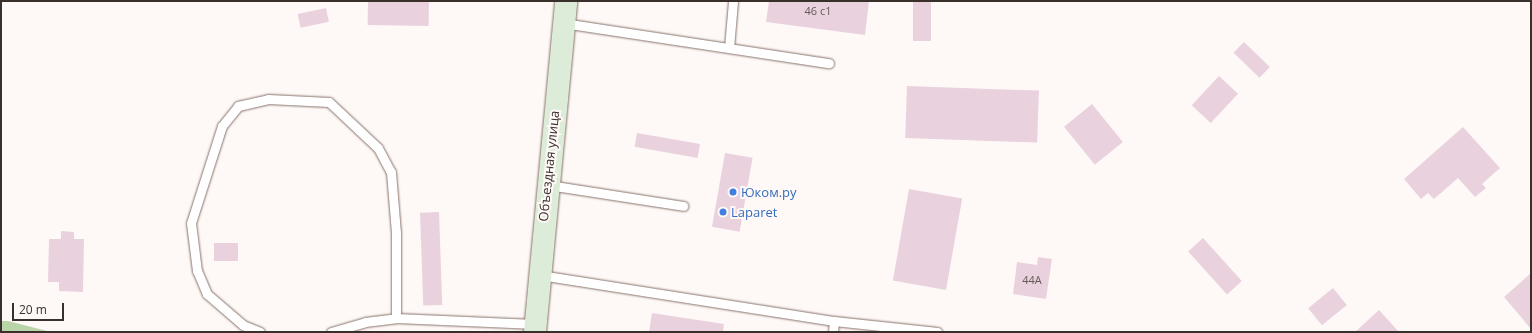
<!DOCTYPE html>
<html>
<head>
<meta charset="utf-8">
<style>
	body { margin:0 }
	#map { position:relative; width:1532px; height:333px; overflow:hidden; background:#fef9f7; font-family:"Open Sans",sans-serif }
	div>[style] { position:absolute }
	.green>* { inset:0; background:#b8d4a8 }
	.building>* { inset:0; background:#e9d2de; transform-origin:0 0 }
	.roads { filter:drop-shadow(0 0 1px #89736a) drop-shadow(0 0 1px #89736a) }
	.service>* { height:9px; margin:-4.5px; padding:0 4.5px; transform-origin:4.5px; border-radius:4.5px; background:#fff }
	.secondary>* { height:22px; margin:-11px; padding:0 11px; transform-origin:11px; border-radius:11px; background:#dcecd8 }
	.dots>* { width:11px; height:11px; translate:-50% -50%; box-sizing:border-box; border:2px solid #fef9f7; border-radius:50% }
	span { translate:-50% -50%; white-space:nowrap; text-align:center; line-height:1.15; -webkit-text-stroke:4px #fef9f7; paint-order:stroke }
	.number-label { font-size:11px; color:#655858 }
	.number-label span { -webkit-text-stroke-width:0 }
	.street-label { font-size:13px; color:#39302c }
	.shop-label { font-size:13px; color:#366cbe }
	.left { translate:0 -50%; text-align:left }
	.frame { position:absolute; inset:0; border:2px solid #39302c; pointer-events:none }
	.scale { position:absolute; left:12px; top:303px; width:52px; height:18px; box-sizing:border-box; border:2px solid #39302c; border-top:0; padding-left:5px; font-size:12px; line-height:14px; white-space:nowrap; color:#39302c; -webkit-text-stroke:3px #fef9f7; paint-order:stroke }
</style>
</head>
<body>
<div id="map">
	<div class="green">
		<i style="clip-path:polygon(1px 321px,8px 321px,51px 332px,1px 332px)"></i>
	</div>
	<div class="building">
		<i style="left:368px;top:1px;width:61px;height:24px;rotate:1deg"></i>
		<i style="clip-path:polygon(769px 1px,869px 1px,865px 35px,766px 22px)"></i>
		<i style="left:913px;top:1px;width:18px;height:40px"></i>
		<i style="left:326px;top:8px;width:14px;height:29px;rotate:78deg"></i>
		<i style="left:1244px;top:42px;width:36px;height:15px;rotate:44deg"></i>
		<i style="left:1219px;top:76px;width:26px;height:40px;rotate:43deg"></i>
		<i style="left:907px;top:86px;width:132px;height:52px;rotate:2deg"></i>
		<i style="left:1092px;top:104px;width:49px;height:36px;rotate:51deg"></i>
		<i style="clip-path:polygon(1463px 127px,1500px 168px,1482px 184px,1486px 188px,1475px 197px,1458px 178px,1434px 199px,1428px 193px,1421px 199px,1404px 179px)"></i>
		<i style="left:637px;top:133px;width:64px;height:14px;rotate:10deg"></i>
		<i style="left:725px;top:153px;width:28px;height:75px;rotate:10deg"></i>
		<i style="left:909px;top:189px;width:54px;height:93px;rotate:10deg"></i>
		<i style="left:439px;top:212px;width:93px;height:19px;rotate:88deg"></i>
		<i style="clip-path:polygon(61px 231px,74px 232px,74px 239px,84px 239px,83px 292px,59px 291px,59px 282px,48px 282px,49px 239px,61px 239px)"></i>
		<i style="left:1203px;top:238px;width:58px;height:20px;rotate:48deg"></i>
		<i style="left:214px;top:243px;width:24px;height:18px"></i>
		<i style="clip-path:polygon(1038px 257px,1052px 259px,1046px 299px,1013px 294px,1017px 262px,1037px 265px)"></i>
		<i style="clip-path:polygon(1531px 273px,1531px 329px,1504px 297px)"></i>
		<i style="left:1333px;top:288px;width:22px;height:32px;rotate:51deg"></i>
		<i style="clip-path:polygon(1379px 310px,1399px 332px,1355px 332px)"></i>
		<i style="clip-path:polygon(652px 313px,724px 324px,723px 332px,649px 332px)"></i>
	</div>
	<div class="roads">
		<div class="service">
			<i style="left:563px;top:23px;width:269px;rotate:8.6deg"></i>
			<i style="left:729px;top:48px;width:47px;rotate:-85.1deg"></i>
			<i style="left:548px;top:185px;width:137px;rotate:8.8deg"></i>
			<i style="left:540px;top:275px;width:298px;rotate:8.9deg"></i>
			<i style="left:834px;top:321px;width:104px;rotate:6.1deg"></i>
			<i style="left:260px;top:332px;width:18px;rotate:-158deg"></i>
			<i style="left:243px;top:325px;width:48px;rotate:-139.3deg"></i>
			<i style="left:207px;top:294px;width:25px;rotate:-113deg"></i>
			<i style="left:197px;top:271px;width:48px;rotate:-97.1deg"></i>
			<i style="left:191px;top:223px;width:102px;rotate:-72.3deg"></i>
			<i style="left:222px;top:126px;width:26px;rotate:-51deg"></i>
			<i style="left:238px;top:106px;width:31px;rotate:-13deg"></i>
			<i style="left:268px;top:99px;width:61px;rotate:2.8deg"></i>
			<i style="left:329px;top:102px;width:67px;rotate:43.2deg"></i>
			<i style="left:378px;top:148px;width:27px;rotate:62deg"></i>
			<i style="left:391px;top:172px;width:61px;rotate:85.3deg"></i>
			<i style="left:396px;top:233px;width:85px;rotate:90deg"></i>
			<i style="left:331px;top:332px;width:35px;rotate:-16deg"></i>
			<i style="left:365px;top:322px;width:31px;rotate:-7deg"></i>
			<i style="left:396px;top:318px;width:139px;rotate:2.5deg"></i>
			<i style="left:833px;top:332px;width:11px;rotate:-85deg"></i>
		</div>
		<div class="secondary">
			<i style="left:535px;top:332px;width:332px;rotate:-84.6deg"></i>
		</div>
	</div>
	<div class="dots">
		<i style="left:733px;top:192px;background:#3f7fe0"></i>
		<i style="left:723px;top:212px;background:#3f7fe0"></i>
	</div>
	<div class="number-label">
		<span style="left:818px;top:11px">46 с1</span>
		<span style="left:1032px;top:280px">44А</span>
	</div>
	<div class="street-label">
		<span style="left:549px;top:166px;rotate:-84deg">Объездная улица</span>
	</div>
	<div class="shop-label">
		<span class="left" style="left:741px;top:192px">Юком.ру</span>
		<span class="left" style="left:731px;top:212px">Laparet</span>
	</div>
	<div class="frame"></div>
	<div class="scale">20 m</div>
</div>
</body>
</html>
